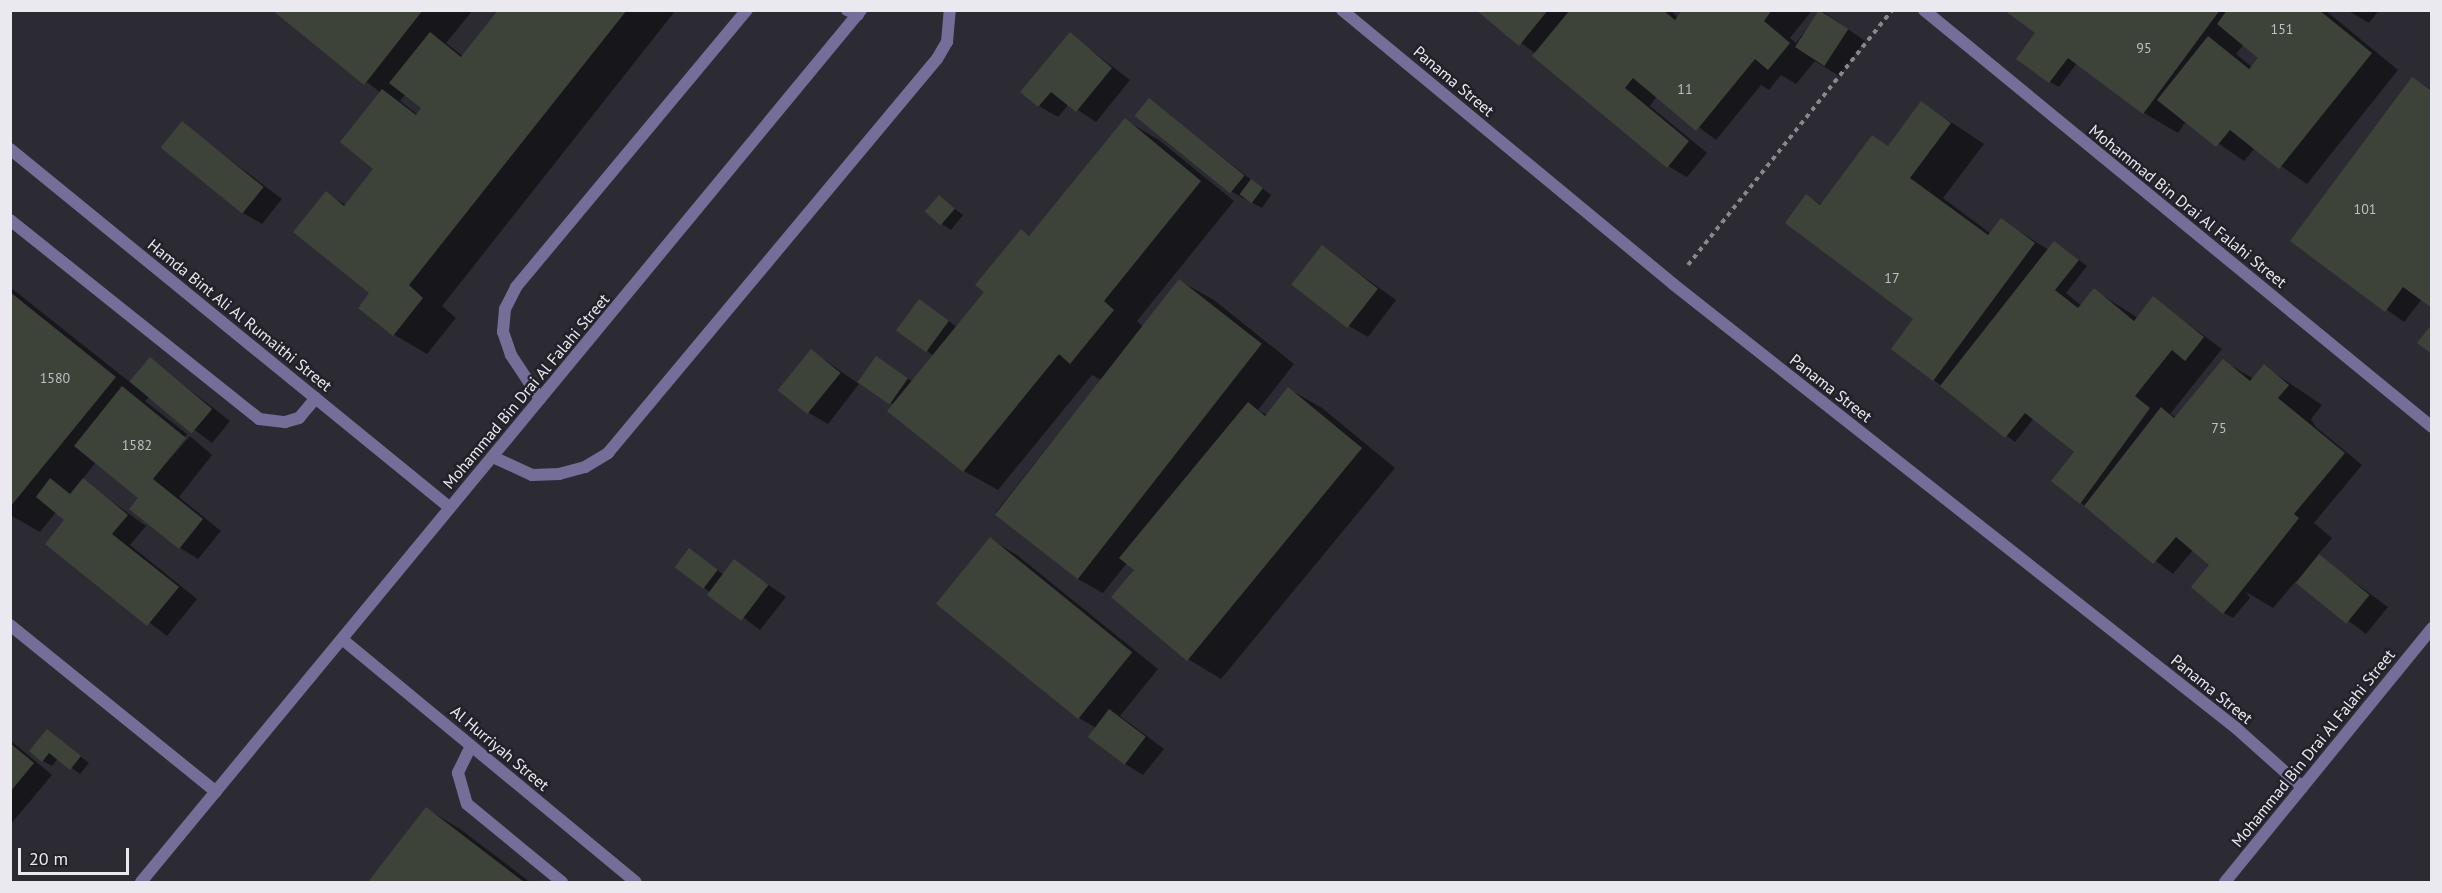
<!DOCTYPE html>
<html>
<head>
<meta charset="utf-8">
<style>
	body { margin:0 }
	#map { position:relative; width:2442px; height:893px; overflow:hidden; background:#2c2b34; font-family:"PT Sans",sans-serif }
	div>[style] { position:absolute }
	.shadow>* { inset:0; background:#0007 }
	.building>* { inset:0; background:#3e4339; transform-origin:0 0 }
	.path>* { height:4px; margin-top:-2px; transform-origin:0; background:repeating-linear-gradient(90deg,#87878e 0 4.5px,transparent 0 9px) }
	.service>* { height:12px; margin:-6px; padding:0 6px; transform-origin:6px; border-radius:6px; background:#746e98 }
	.minor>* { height:12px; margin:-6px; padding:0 6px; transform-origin:6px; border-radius:6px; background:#746e98 }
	span { translate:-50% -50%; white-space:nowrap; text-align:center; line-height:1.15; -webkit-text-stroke:5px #22212a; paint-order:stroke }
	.number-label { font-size:14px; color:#bec0c2 }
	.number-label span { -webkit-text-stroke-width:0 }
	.street-label { font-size:16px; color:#e9e9ef }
	.frame { position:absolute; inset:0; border:12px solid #e9e9ef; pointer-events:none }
	.scale { position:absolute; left:18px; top:848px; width:111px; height:27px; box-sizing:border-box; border:3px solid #e9e9ef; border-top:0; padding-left:8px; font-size:18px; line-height:21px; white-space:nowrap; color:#e9e9ef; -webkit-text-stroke:4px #22212a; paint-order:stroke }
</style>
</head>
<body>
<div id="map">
	<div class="shadow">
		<i style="clip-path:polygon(evenodd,275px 10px,473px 10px,446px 43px,464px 57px,501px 10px,676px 10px,442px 306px,456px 318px,427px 354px,393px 334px,326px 193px,346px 205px,375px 168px,381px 93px,275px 10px,406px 94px,423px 108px,418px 115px,400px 101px,406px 94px)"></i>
		<i style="clip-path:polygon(1478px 10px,1670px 10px,1678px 18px,1684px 10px,1808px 10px,1810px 13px,1790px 38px,1796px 43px,1821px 10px,1865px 41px,1839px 76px,1815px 61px,1796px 84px,1781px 75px,1769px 90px,1761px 85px,1716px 140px,1657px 96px,1650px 106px,1707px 153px,1687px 177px,1668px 166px,1536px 54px)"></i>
		<i style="clip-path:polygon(evenodd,2007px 10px,2325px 10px,2398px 70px,2307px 184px,2255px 148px,2244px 161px,2186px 121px,2178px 133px,2144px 113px,2077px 63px,2059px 87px,2050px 82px,2037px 33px,2007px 10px,2244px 44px,2260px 57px,2252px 67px,2236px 54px,2244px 44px)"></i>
		<i style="clip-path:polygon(2347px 10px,2379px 10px,2369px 23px)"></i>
		<i style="clip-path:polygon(1070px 34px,1130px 80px,1096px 122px,1069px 104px,1058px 117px,1039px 106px)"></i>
		<i style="clip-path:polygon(2413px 79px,2432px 90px,2432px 306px,2422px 299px,2404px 322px,2292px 241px)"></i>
		<i style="clip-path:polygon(1149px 100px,1271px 195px,1262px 208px,1232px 192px)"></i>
		<i style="clip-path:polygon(1922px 103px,1984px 144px,1943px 198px,1991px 234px,2001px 220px,2049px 250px,2054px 243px,2063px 248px,2087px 266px,2066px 293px,2082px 306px,2094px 290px,2138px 318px,2153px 298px,2222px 349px,2170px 414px,2176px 417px,2223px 361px,2254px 379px,2264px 366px,2322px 405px,2311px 419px,2316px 427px,2362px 465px,2314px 523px,2332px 538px,2318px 555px,2388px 607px,2366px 634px,2296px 581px,2273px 608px,2246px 592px,2250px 598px,2233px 618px,2224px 613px,2193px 587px,2211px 565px,2193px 550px,2173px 574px,2081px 503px,2082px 459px,2034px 418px,2015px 442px,1893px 349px,1915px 318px,1807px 196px,1822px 205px,1872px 137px,1890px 147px)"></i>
		<i style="clip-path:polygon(1125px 120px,1159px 140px,1234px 201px,1137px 321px,1143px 327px,1180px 281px,1214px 300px,1294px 364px,1258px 410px,1267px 415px,1289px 389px,1322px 408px,1395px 468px,1221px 679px,1188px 659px,1136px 570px,1127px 563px,1103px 593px,1076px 578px,995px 513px,1101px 380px,1092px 375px,998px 490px,964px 471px,894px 405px,861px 383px,885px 363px,913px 382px,934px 356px,898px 330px,928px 306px,957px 327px,986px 292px,1021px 231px,1031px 236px)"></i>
		<i style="clip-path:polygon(182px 123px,282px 199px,262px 224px,243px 213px)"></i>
		<i style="clip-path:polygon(939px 197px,963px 215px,951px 230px,942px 224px)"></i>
		<i style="clip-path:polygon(1322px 247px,1396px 300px,1368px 337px,1349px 326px)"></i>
		<i style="clip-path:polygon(10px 287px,131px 383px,150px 359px,230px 421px,212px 443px,150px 396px,145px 401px,187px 434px,150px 481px,190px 436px,212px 455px,179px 497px,221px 531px,198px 559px,180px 548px,140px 498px,96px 462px,82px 480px,146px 526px,130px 545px,197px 599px,167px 636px,47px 544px,66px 520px,56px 512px,40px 532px,10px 515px)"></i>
		<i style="clip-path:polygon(812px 351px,859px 384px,828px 424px,809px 413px)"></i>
		<i style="clip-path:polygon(990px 539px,1017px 555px,1158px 669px,1120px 716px,1164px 749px,1143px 775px,1125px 764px,1096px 728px,1079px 718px)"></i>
		<i style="clip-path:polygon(699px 556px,724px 575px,734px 561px,786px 597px,760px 630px,677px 567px)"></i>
		<i style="clip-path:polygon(47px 731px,89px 763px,80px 774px,58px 758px,52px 766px,43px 761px)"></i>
		<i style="clip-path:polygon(10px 740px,52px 775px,10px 825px)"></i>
		<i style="clip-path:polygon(427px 809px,460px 829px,530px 882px,370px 882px)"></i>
	</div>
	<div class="building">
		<i style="clip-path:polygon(272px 10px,423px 10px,364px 85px)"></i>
		<i style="clip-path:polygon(498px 10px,627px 10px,409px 285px,423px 298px,393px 336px,358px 308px,369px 293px,293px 232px,326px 191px,344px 206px,373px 169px,340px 142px,382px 89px,416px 115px,421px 108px,389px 83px,430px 32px,461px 57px)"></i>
		<i style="clip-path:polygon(1476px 10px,1548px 10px,1519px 46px)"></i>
		<i style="clip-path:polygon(1570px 10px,1663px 10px,1675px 20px,1682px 10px,1772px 10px,1764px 21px,1790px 43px,1768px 70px,1755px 59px,1696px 131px,1633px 78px,1625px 88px,1689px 141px,1667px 168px,1532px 56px)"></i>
		<i style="left:1819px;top:10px;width:35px;height:44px;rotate:33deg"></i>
		<i style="clip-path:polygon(2004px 10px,2220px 10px,2143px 114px,2068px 58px,2049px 83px,2016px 59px,2035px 33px)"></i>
		<i style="clip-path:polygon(2227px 10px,2319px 10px,2372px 53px,2279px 169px,2230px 130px,2216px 147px,2157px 100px,2208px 36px,2249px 69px,2258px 58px,2217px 24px)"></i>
		<i style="clip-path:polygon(1070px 32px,1112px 68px,1076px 112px,1051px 92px,1038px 107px,1020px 92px)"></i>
		<i style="clip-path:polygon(2412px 77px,2432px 91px,2432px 308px,2403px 287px,2385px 312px,2290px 241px)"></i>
		<i style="left:1149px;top:98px;width:123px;height:23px;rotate:39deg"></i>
		<i style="clip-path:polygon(1921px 101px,1951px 123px,1910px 178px,1988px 235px,2001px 218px,2035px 243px,1933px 381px,1891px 349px,1913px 319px,1785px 223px,1806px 194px,1820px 205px,1872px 135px,1888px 146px)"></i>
		<i style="clip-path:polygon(1125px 118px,1201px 181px,1104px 301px,1114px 310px,1070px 364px,1059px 354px,963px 472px,887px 411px,984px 292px,975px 285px,1021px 229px,1029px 236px)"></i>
		<i style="left:182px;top:121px;width:105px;height:34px;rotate:39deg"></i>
		<i style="left:1251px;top:179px;width:15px;height:19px;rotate:37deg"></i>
		<i style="left:939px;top:195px;width:21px;height:22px;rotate:41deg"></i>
		<i style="clip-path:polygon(2054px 241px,2079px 260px,2055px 290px,2078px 308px,2094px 288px,2134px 321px,2153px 296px,2204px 337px,2185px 361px,2172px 350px,2135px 396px,2150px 408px,2080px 504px,2051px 481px,2074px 452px,2025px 413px,2005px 438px,1940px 386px)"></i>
		<i style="left:1322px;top:245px;width:71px;height:50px;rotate:38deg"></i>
		<i style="left:1179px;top:279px;width:105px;height:299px;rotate:38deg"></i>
		<i style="clip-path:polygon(10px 292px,116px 377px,10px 507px)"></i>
		<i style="left:919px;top:299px;width:37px;height:39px;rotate:36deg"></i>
		<i style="clip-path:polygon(2432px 324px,2432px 354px,2417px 343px)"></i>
		<i style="left:811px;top:349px;width:38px;height:53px;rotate:39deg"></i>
		<i style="left:876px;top:356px;width:39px;height:32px;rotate:35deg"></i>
		<i style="left:150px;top:357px;width:81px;height:32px;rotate:40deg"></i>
		<i style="clip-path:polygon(2223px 359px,2250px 381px,2264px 364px,2289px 385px,2278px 398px,2345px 453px,2294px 514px,2299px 518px,2223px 614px,2191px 587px,2209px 565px,2176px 537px,2153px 564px,2084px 506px,2161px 407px,2174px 418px)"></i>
		<i style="clip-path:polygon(122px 386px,186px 438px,153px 479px,203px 519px,179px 549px,129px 509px,138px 498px,74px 446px)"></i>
		<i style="clip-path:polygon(1288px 387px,1362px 448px,1187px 661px,1111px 597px,1134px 570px,1119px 558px,1248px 402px,1265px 416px)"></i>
		<i style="clip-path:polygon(50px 478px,70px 494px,83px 478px,128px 515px,112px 534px,179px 587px,147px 626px,45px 544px,64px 520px,36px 497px)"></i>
		<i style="left:990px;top:537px;width:183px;height:86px;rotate:39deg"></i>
		<i style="left:689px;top:548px;width:36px;height:24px;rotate:37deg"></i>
		<i style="left:2319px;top:554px;width:65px;height:37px;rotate:39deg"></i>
		<i style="left:734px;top:559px;width:43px;height:45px;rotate:37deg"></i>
		<i style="left:1109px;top:709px;width:46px;height:35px;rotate:37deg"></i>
		<i style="clip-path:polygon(47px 729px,81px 756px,70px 770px,49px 753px,42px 762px,29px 751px)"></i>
		<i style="clip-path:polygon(10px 743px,34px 763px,10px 792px)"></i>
		<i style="clip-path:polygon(426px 807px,524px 882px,368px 882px)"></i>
	</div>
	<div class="path">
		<i style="left:1688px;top:265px;width:327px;rotate:-51.3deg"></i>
	</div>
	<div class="service">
		<i style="left:847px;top:10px;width:12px;rotate:24deg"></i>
		<i style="left:10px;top:220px;width:319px;rotate:38.6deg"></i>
		<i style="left:259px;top:419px;width:26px;rotate:7deg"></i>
		<i style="left:285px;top:422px;width:15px;rotate:-16deg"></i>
		<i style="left:299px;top:418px;width:26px;rotate:-50deg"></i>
		<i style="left:540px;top:399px;width:53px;rotate:-123.4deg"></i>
		<i style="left:511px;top:355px;width:24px;rotate:-109deg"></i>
		<i style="left:503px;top:332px;width:23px;rotate:-85deg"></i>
		<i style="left:505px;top:309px;width:25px;rotate:-63deg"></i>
		<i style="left:516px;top:287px;width:361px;rotate:-50.2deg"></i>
		<i style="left:493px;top:457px;width:43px;rotate:24.8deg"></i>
		<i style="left:532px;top:475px;width:27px;rotate:-2deg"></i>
		<i style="left:559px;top:474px;width:27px;rotate:-15deg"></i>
		<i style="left:585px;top:467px;width:27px;rotate:-31deg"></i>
		<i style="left:608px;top:453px;width:513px;rotate:-50.14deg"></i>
		<i style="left:937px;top:59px;width:20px;rotate:-60deg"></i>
		<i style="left:947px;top:42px;width:32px;rotate:-85deg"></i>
		<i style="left:471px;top:746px;width:30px;rotate:116deg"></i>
		<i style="left:458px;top:773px;width:32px;rotate:74deg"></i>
		<i style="left:467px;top:804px;width:123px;rotate:39.4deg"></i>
	</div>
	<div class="minor">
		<i style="left:1342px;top:10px;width:430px;rotate:39.6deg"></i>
		<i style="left:1673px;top:284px;width:717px;rotate:38.26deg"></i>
		<i style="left:2236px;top:728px;width:89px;rotate:41.8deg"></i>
		<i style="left:1924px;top:10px;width:657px;rotate:39.38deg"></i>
		<i style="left:10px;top:149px;width:566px;rotate:39.2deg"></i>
		<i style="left:10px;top:625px;width:265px;rotate:39deg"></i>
		<i style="left:342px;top:639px;width:381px;rotate:39.6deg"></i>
		<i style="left:141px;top:882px;width:1131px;rotate:-50.45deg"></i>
		<i style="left:2225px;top:882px;width:328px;rotate:-50.8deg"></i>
	</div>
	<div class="number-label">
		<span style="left:2282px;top:29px">151</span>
		<span style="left:2144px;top:48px">95</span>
		<span style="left:1685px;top:89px">11</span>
		<span style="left:2365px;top:209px">101</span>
		<span style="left:1892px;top:278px">17</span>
		<span style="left:55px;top:378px">1580</span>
		<span style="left:2219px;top:428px">75</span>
		<span style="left:137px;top:445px">1582</span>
	</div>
	<div class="street-label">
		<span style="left:1454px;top:81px;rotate:40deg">Panama Street</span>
		<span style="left:2188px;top:206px;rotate:39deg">Mohammad Bin Drai Al Falahi Street</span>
		<span style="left:240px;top:315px;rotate:39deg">Hamda Bint Ali Al Rumaithi Street</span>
		<span style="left:1831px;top:388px;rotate:38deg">Panama Street</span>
		<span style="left:526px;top:391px;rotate:-50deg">Mohammad Bin Drai Al Falahi Street</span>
		<span style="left:2212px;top:689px;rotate:39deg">Panama Street</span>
		<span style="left:500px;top:748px;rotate:40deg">Al Hurriyah Street</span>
		<span style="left:2313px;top:748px;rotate:-51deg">Mohammad Bin Drai Al Falahi Street</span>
	</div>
	<div class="frame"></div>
	<div class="scale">20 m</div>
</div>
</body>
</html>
